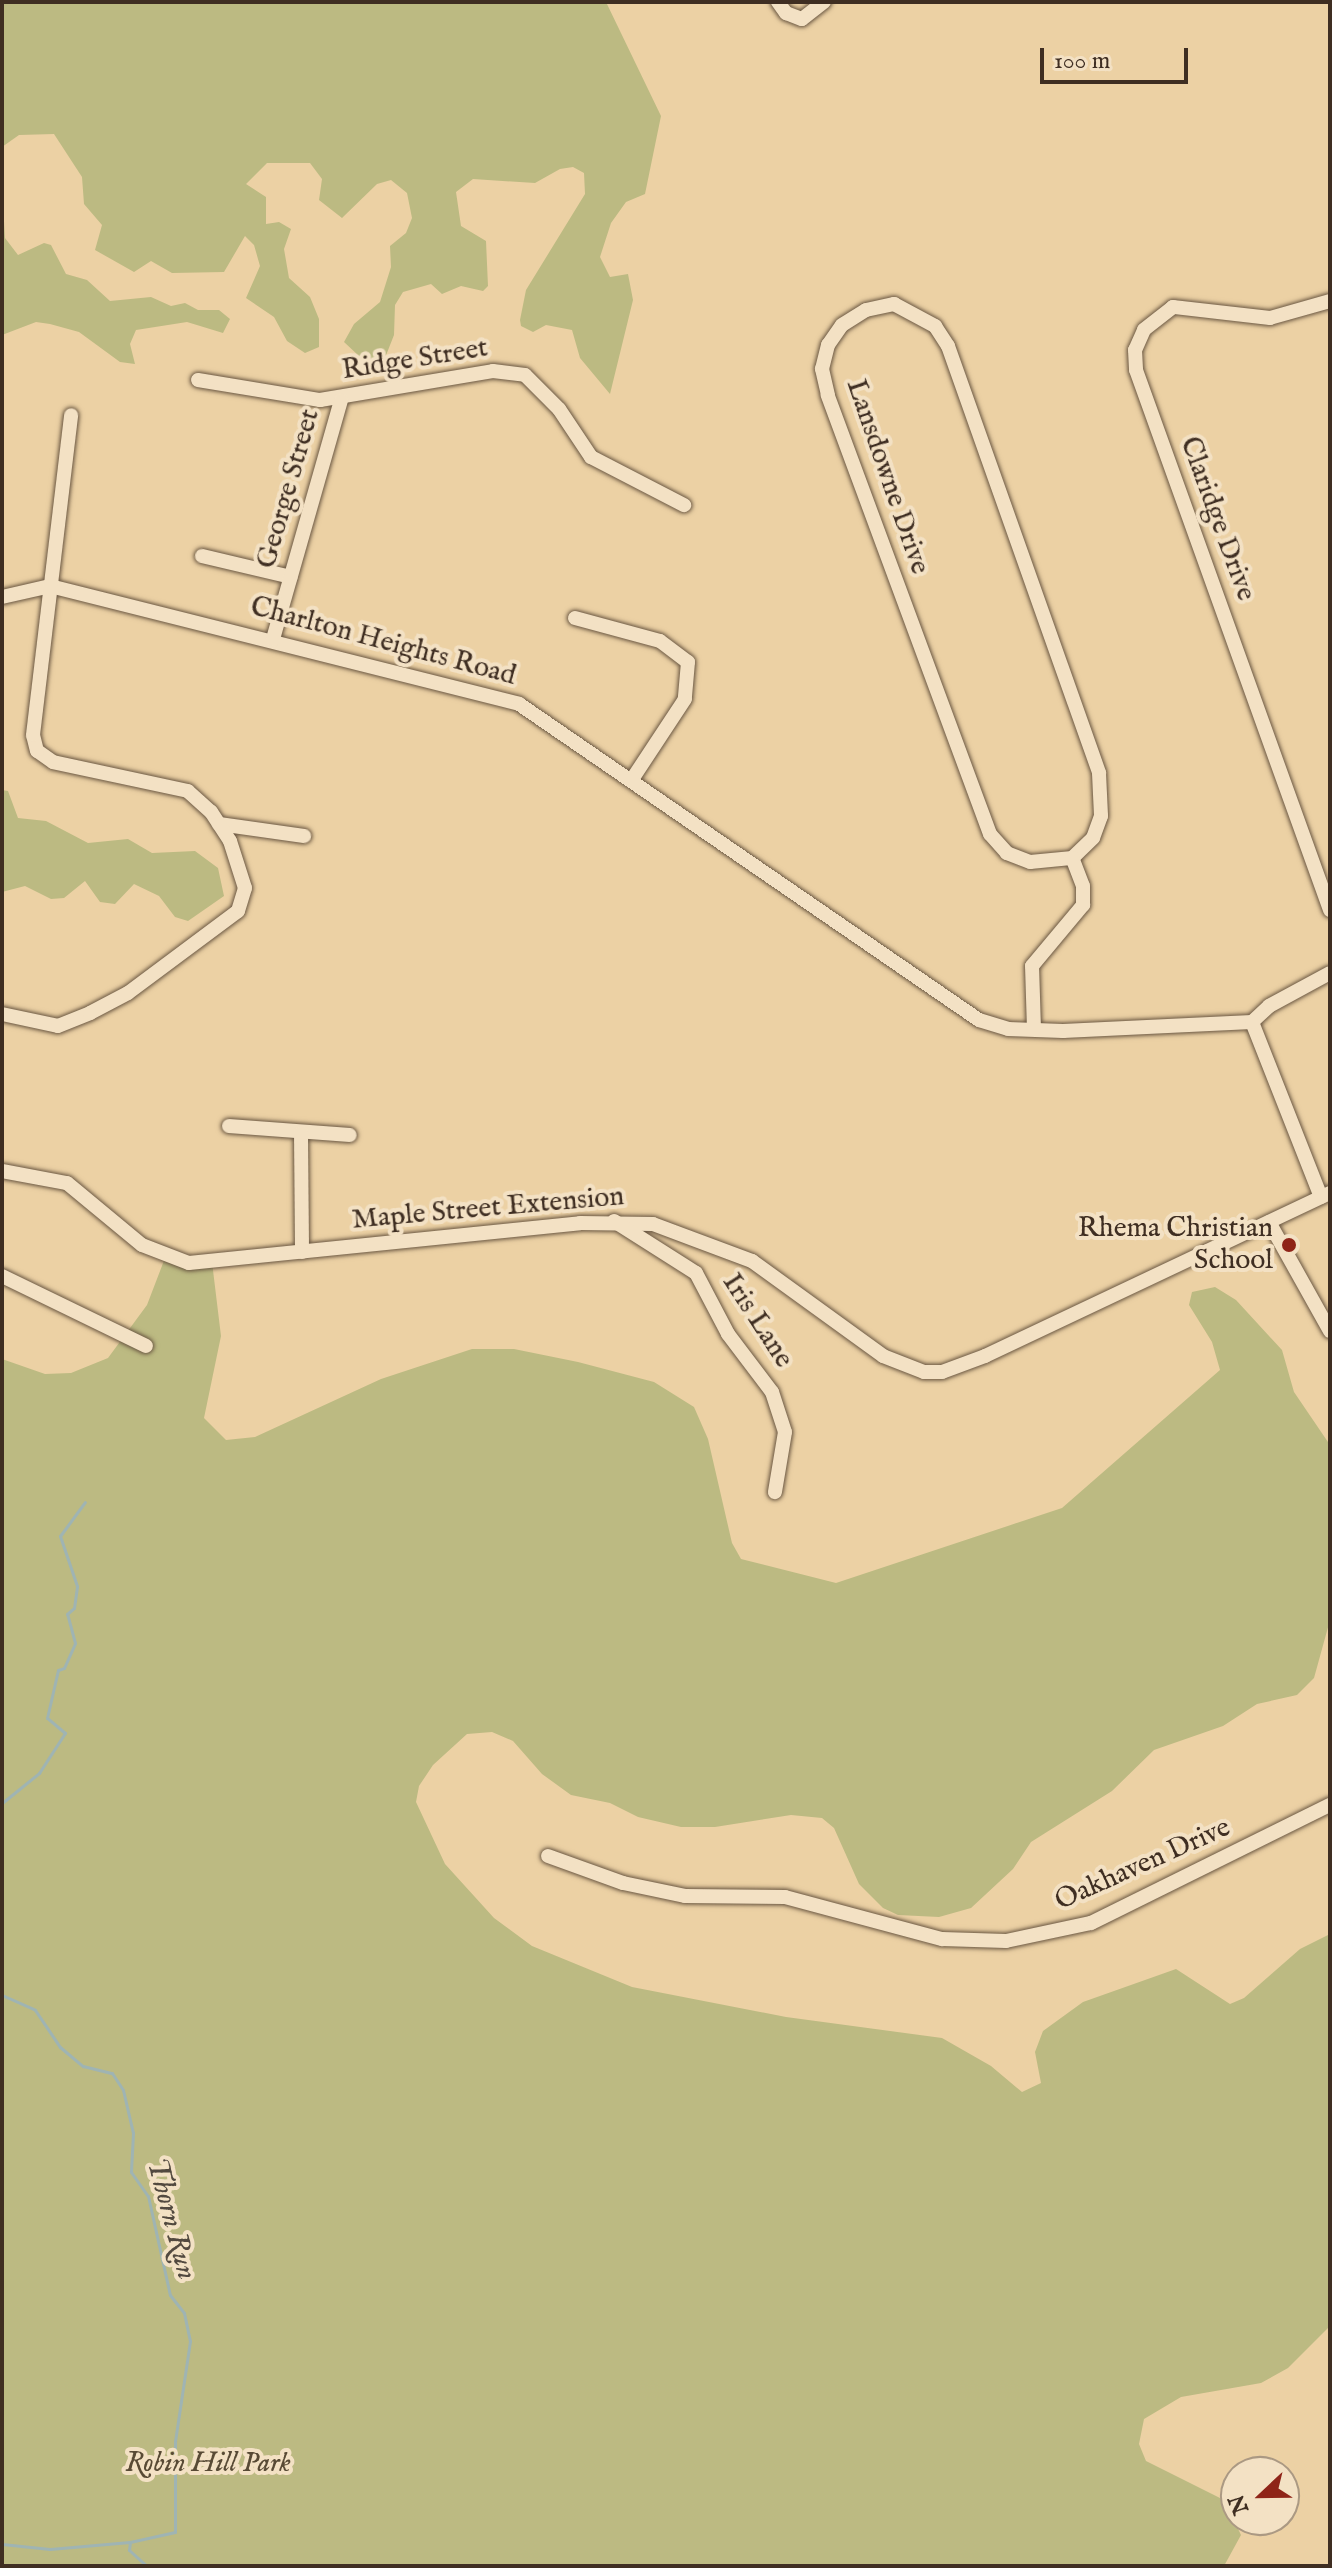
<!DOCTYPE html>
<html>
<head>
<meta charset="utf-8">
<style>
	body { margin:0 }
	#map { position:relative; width:1332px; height:2568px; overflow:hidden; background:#ecd1a4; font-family:"IM FELL English",serif }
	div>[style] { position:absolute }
	.green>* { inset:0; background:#bcba82 }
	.stream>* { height:3px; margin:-1.5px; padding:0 1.5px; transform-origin:1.5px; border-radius:1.5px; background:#9fb4b3 }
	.roads { filter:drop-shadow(0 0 2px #6a5742) drop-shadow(0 0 2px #6a5742) }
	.minor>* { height:14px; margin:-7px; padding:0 7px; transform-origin:7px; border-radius:7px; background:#f3e1c4 }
	.dots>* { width:22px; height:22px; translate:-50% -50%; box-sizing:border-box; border:4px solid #f3e1c4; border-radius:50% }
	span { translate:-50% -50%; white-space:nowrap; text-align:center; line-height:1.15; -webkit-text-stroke:8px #f3e1c4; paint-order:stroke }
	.street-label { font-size:28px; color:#3f2e22 }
	.poi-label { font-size:28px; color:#3f2e22 }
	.right { translate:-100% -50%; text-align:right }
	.park-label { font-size:28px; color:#584a35; font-style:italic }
	.water-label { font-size:30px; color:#52493f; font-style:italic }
	.frame { position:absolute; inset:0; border:4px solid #3f2e22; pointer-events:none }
	.north { position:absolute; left:1220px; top:2456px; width:80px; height:80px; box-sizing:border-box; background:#f3e1c4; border:2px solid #ab9983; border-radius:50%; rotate:248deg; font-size:22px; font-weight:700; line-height:32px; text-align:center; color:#3f2e22 }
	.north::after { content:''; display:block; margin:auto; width:28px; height:36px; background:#8f2418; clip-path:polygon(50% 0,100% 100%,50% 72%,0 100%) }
	.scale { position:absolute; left:1040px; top:48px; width:148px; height:36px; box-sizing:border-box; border:4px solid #3f2e22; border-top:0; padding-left:10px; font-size:24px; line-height:28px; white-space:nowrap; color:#3f2e22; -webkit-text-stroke:6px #f3e1c4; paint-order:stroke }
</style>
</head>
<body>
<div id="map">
	<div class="green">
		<i style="clip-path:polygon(2px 2px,606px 2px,661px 116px,645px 194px,626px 202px,611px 223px,600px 257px,610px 277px,628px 274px,633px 300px,610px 394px,580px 358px,572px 330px,546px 325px,533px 332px,521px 326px,520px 320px,526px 290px,585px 194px,584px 173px,573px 167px,560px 169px,535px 183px,473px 179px,456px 192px,461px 226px,486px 241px,488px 286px,483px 291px,461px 286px,442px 294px,431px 284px,403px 292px,395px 305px,394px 335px,383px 363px,359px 356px,344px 342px,354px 324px,380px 302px,391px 267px,390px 246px,406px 233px,412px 218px,407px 193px,391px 180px,377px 184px,342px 218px,319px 200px,322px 179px,310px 163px,267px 163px,246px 184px,266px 197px,266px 224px,279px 222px,291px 229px,284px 249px,289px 278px,310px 297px,319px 319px,319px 347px,305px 353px,287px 341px,274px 317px,246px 298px,260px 266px,254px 245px,245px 236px,224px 272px,172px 273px,151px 261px,134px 272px,95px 250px,102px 225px,84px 204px,82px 177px,54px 134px,19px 135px,2px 147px)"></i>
		<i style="clip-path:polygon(2px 187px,5px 238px,18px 255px,44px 243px,51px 245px,66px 274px,87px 280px,110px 301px,151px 297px,171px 306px,185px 303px,198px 310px,219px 310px,230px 319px,223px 333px,187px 322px,136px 330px,130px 344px,135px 364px,120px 362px,79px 332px,50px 324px,36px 322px,2px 335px)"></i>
		<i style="clip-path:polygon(2px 790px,8px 791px,18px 818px,46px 821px,88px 843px,128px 839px,152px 853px,195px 851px,218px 868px,224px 896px,188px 921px,175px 917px,159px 896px,134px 884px,115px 904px,100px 902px,85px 881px,64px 898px,51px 899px,25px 886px,2px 892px)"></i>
		<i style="clip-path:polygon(165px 1258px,212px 1262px,221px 1336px,204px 1418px,226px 1440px,255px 1437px,381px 1379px,472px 1349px,514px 1349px,578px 1362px,654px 1382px,694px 1407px,708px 1439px,732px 1543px,741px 1559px,836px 1583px,1062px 1508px,1220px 1370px,1212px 1342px,1189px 1305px,1192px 1292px,1215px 1287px,1236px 1300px,1282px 1350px,1294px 1392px,1330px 1445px,1330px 1620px,1314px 1678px,1297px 1695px,1257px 1704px,1223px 1726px,1154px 1750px,1112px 1791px,1031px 1842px,1013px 1869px,971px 1908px,939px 1917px,898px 1915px,883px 1908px,859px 1884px,834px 1828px,822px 1818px,791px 1815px,715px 1827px,681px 1827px,638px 1817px,610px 1803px,571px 1795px,542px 1774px,513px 1741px,492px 1732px,467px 1734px,433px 1765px,419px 1786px,416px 1802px,445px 1864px,494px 1918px,532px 1946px,632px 1987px,786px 2017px,942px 2038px,991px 2066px,1022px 2092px,1041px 2083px,1035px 2052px,1043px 2031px,1083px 2002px,1176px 1969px,1230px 2004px,1244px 1998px,1300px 1949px,1330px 1934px,1330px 2326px,1288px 2368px,1261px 2383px,1181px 2397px,1144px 2419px,1139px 2444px,1146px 2461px,1224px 2500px,1241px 2535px,1224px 2566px,2px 2566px,2px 1359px,45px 1374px,71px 1373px,108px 1358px,147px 1305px)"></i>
	</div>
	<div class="stream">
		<i style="left:2px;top:1803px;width:48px;rotate:-39deg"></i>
		<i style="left:39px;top:1773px;width:48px;rotate:-57deg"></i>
		<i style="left:65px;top:1733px;width:23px;rotate:-140deg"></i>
		<i style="left:47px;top:1718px;width:49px;rotate:-77.1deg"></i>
		<i style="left:58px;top:1670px;width:6px;rotate:-18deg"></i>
		<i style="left:64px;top:1668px;width:27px;rotate:-66deg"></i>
		<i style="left:75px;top:1643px;width:30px;rotate:-105deg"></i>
		<i style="left:67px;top:1614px;width:9px;rotate:-41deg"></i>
		<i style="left:74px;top:1608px;width:22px;rotate:-82deg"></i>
		<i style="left:77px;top:1586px;width:53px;rotate:-108.8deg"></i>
		<i style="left:60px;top:1536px;width:42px;rotate:-53.7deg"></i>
		<i style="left:2px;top:1995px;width:36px;rotate:24deg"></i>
		<i style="left:35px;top:2010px;width:45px;rotate:56deg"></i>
		<i style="left:60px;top:2047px;width:30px;rotate:40deg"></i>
		<i style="left:83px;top:2066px;width:30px;rotate:14deg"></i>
		<i style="left:112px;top:2073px;width:20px;rotate:57deg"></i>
		<i style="left:123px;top:2090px;width:44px;rotate:76.9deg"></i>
		<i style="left:133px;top:2133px;width:39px;rotate:93deg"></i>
		<i style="left:131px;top:2172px;width:29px;rotate:55deg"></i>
		<i style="left:148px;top:2196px;width:101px;rotate:77.5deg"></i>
		<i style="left:170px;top:2295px;width:23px;rotate:52deg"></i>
		<i style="left:184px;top:2313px;width:29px;rotate:78deg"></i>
		<i style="left:190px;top:2341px;width:101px;rotate:98.5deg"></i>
		<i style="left:175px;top:2441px;width:91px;rotate:90deg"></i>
		<i style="left:175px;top:2532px;width:46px;rotate:167.5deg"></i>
		<i style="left:130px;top:2542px;width:8px;rotate:97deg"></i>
		<i style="left:129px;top:2550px;width:24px;rotate:42deg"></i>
		<i style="left:2px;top:2544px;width:48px;rotate:5.9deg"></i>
		<i style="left:50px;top:2549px;width:80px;rotate:-5deg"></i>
	</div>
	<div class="roads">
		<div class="minor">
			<i style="left:778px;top:2px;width:14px;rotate:54deg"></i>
			<i style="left:786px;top:13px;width:17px;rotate:21deg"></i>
			<i style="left:802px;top:19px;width:28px;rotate:-38deg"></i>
			<i style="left:1330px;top:301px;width:62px;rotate:164.2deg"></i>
			<i style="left:1270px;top:318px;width:98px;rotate:-173.5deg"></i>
			<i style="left:1173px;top:307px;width:37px;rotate:142deg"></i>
			<i style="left:1144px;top:330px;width:22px;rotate:114deg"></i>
			<i style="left:1135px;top:350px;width:20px;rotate:87deg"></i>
			<i style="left:1136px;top:370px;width:574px;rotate:70.24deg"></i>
			<i style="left:894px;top:304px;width:47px;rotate:28.2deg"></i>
			<i style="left:935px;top:326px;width:24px;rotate:57deg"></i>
			<i style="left:948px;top:346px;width:453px;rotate:70.5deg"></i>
			<i style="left:1099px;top:773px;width:43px;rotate:87.3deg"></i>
			<i style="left:1101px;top:816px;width:23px;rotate:110deg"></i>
			<i style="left:1093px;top:838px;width:29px;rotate:136deg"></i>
			<i style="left:1072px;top:858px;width:42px;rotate:174.6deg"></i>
			<i style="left:1030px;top:862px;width:25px;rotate:-159deg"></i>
			<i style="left:1007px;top:853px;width:25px;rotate:-132deg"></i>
			<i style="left:990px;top:834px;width:468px;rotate:-110.3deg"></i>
			<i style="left:828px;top:395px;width:27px;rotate:-103deg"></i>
			<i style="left:822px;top:369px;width:25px;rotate:-76deg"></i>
			<i style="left:828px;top:345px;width:24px;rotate:-55deg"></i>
			<i style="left:842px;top:325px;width:28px;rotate:-32deg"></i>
			<i style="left:866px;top:310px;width:29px;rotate:-12deg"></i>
			<i style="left:198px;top:380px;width:124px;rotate:9.3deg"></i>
			<i style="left:320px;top:400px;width:175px;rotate:-9.5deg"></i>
			<i style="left:493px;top:371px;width:32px;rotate:7deg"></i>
			<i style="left:525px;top:375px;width:48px;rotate:45deg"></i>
			<i style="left:559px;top:409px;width:58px;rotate:56.3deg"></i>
			<i style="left:591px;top:457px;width:105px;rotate:27.3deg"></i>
			<i style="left:202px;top:556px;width:91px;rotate:13.3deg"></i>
			<i style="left:2px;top:597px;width:49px;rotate:-12.9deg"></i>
			<i style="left:50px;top:586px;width:484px;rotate:14.1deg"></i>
			<i style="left:519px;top:704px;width:558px;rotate:34.49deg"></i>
			<i style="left:979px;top:1020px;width:30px;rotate:17deg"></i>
			<i style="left:1008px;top:1029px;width:55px;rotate:2.1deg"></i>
			<i style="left:1063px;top:1031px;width:189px;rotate:-2.7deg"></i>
			<i style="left:1252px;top:1022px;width:188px;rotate:68.5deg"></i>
			<i style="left:575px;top:618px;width:88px;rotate:15.1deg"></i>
			<i style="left:660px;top:641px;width:35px;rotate:37deg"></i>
			<i style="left:688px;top:662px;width:37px;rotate:95deg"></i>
			<i style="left:685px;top:699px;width:98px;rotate:123.4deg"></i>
			<i style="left:273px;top:639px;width:248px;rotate:-74.1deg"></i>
			<i style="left:219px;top:824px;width:86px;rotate:8deg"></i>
			<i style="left:2px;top:1014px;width:57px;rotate:12.1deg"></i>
			<i style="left:58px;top:1026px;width:35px;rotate:-22deg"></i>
			<i style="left:90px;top:1013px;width:43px;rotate:-27.8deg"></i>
			<i style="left:128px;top:993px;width:137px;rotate:-36.7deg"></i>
			<i style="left:238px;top:911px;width:24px;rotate:-73deg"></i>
			<i style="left:245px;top:888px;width:49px;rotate:-107.7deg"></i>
			<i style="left:230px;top:841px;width:35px;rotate:-123deg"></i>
			<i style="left:211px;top:812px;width:31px;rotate:-138deg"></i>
			<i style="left:188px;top:791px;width:138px;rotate:-167.9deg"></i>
			<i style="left:53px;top:762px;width:19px;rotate:-145deg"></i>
			<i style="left:37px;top:751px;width:16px;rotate:-104deg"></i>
			<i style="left:33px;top:735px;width:322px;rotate:-83.2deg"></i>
			<i style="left:1252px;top:1022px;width:23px;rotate:-43deg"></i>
			<i style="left:1269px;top:1006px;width:69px;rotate:-28.4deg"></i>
			<i style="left:1034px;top:1029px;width:63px;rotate:-91.8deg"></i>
			<i style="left:1032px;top:966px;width:80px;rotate:-50.1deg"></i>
			<i style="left:1083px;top:905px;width:19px;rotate:-90deg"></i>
			<i style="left:1083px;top:886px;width:30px;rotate:-111deg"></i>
			<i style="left:229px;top:1126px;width:121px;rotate:4.3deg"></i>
			<i style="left:301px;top:1133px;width:119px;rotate:89.5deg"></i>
			<i style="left:2px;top:1171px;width:66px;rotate:10.5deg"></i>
			<i style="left:67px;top:1183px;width:97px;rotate:39.6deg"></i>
			<i style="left:142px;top:1245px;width:50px;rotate:21deg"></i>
			<i style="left:189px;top:1263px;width:393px;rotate:-5.8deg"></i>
			<i style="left:580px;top:1223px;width:73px;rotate:0.8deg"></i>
			<i style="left:653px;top:1224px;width:106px;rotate:20.5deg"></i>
			<i style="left:752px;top:1261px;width:162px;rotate:35.9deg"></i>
			<i style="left:883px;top:1356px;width:44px;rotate:21.3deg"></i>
			<i style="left:924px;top:1372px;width:18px"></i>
			<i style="left:942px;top:1372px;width:46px;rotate:-20.4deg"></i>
			<i style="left:985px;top:1356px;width:382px;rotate:-25.3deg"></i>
			<i style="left:614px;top:1221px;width:97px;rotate:32.4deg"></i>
			<i style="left:696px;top:1273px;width:69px;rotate:62.3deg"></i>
			<i style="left:728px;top:1334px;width:73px;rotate:52.8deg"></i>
			<i style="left:772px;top:1392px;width:42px;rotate:72deg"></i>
			<i style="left:785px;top:1432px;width:61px;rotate:99.5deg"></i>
			<i style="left:1269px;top:1222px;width:125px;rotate:60.8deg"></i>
			<i style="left:2px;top:1276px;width:160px;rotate:25.9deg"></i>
			<i style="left:548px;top:1856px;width:80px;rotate:19.8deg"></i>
			<i style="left:623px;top:1883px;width:63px;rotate:11.8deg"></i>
			<i style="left:685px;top:1896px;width:100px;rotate:0.6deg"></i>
			<i style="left:785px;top:1897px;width:163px;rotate:15deg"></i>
			<i style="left:942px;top:1939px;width:64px;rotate:1.8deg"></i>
			<i style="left:1006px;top:1941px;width:87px;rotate:-12deg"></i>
			<i style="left:1091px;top:1923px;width:267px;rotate:-26.3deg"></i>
		</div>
	</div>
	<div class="dots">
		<i style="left:1289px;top:1245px;background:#8f2418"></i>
	</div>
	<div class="street-label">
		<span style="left:415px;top:360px;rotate:-9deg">Ridge Street</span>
		<span style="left:887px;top:477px;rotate:71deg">Lansdowne Drive</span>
		<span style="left:289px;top:489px;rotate:-74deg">George Street</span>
		<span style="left:1217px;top:519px;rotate:70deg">Claridge Drive</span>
		<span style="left:383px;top:642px;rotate:15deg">Charlton Heights Road</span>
		<span style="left:488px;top:1209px;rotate:-5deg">Maple Street Extension</span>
		<span style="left:757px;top:1321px;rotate:57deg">Iris Lane</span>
		<span style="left:1143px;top:1865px;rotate:-24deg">Oakhaven Drive</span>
	</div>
	<div class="poi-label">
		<span class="right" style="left:1273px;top:1245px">Rhema Christian<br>School</span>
	</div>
	<div class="park-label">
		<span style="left:208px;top:2464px">Robin Hill Park</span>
	</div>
	<div class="water-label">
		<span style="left:171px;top:2219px;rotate:75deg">Thorn Run</span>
	</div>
	<div class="frame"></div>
	<div class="north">N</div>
	<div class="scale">100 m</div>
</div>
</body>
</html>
